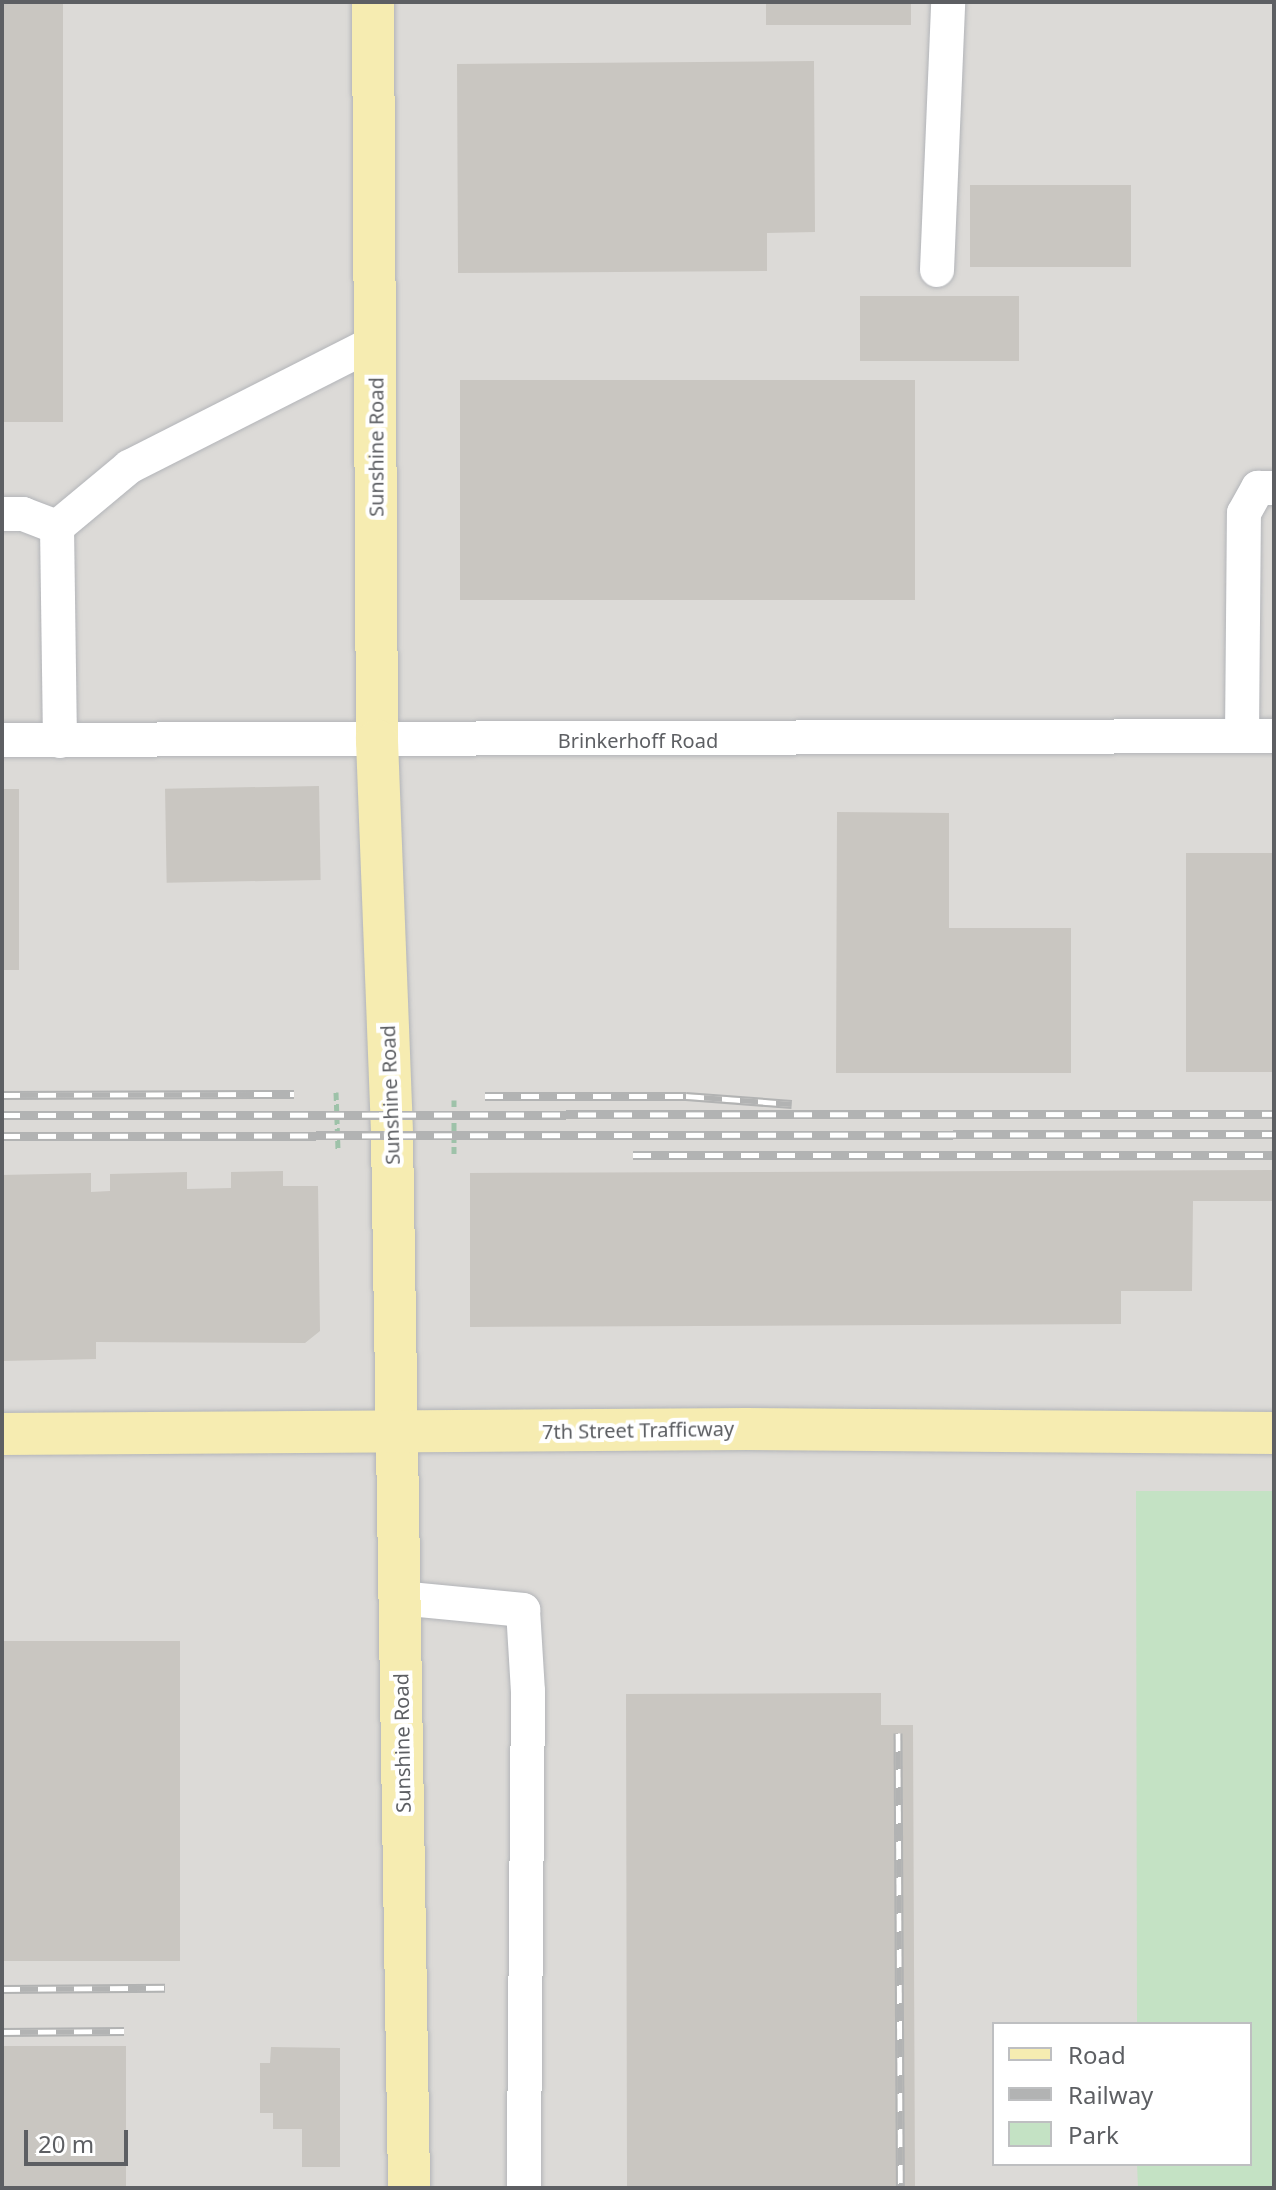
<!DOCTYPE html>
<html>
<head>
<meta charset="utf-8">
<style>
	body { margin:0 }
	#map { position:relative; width:1276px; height:2190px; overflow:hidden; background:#edebe5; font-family:"Noto Sans",sans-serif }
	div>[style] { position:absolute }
	.industrial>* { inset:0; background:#dcdad7 }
	.green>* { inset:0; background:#c4e2c4 }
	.building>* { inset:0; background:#c9c6c1; transform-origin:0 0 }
	.path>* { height:5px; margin-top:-2.5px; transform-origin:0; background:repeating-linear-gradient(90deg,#9ec2a9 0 8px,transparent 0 12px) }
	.roads { filter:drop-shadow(0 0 2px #b2b4b8) drop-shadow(0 0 2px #b2b4b8) }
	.minor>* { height:34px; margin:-17px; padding:0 17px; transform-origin:17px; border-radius:17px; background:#fff }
	.major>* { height:42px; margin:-21px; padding:0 21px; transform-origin:21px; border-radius:21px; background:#f6ecb1 }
	.rail>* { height:9px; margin-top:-4.5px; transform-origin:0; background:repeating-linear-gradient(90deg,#fff 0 18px,#b2b3b3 0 36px); box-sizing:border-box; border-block:2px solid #b2b3b3 }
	span { translate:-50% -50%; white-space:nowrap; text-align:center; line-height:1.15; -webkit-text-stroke:8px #fff; paint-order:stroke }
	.street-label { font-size:20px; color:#5d5f63 }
	.frame { position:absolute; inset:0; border:4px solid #5d5f63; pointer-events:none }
	.legend { position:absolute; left:992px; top:2022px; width:260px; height:144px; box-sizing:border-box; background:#fff; border:2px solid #bebfc1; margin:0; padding:10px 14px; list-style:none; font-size:24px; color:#5d5f63 }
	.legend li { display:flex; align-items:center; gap:16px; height:40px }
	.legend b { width:40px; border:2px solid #bebfc1 }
	.scale { position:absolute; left:24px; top:2130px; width:104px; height:36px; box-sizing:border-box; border:4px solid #5d5f63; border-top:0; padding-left:10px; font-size:24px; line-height:28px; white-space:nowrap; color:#5d5f63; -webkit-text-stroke:6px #fff; paint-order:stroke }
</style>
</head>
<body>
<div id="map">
	<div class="industrial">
		<i style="clip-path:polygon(evenodd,2px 2px,1274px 2px,1274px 2188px,2px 2188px,2px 2px,994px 2024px,1250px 2024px,1250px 2164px,994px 2164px,994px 2024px)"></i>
	</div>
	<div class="green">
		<i style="clip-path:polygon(1136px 1491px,1274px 1491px,1274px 2188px,1138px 2188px,1137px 2164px,1250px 2164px,1250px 2024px,1137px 2024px)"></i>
	</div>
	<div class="building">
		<i style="left:2px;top:2px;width:61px;height:420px"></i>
		<i style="left:766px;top:2px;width:145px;height:23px"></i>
		<i style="clip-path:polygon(814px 61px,815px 232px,767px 233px,767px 271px,458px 273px,457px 64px)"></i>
		<i style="left:1131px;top:185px;width:82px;height:161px;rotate:90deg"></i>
		<i style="left:860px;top:296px;width:159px;height:65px"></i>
		<i style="left:915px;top:380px;width:220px;height:455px;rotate:90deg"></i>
		<i style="left:319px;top:786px;width:94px;height:154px;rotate:89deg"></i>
		<i style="left:2px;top:789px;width:17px;height:181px"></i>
		<i style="clip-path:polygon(837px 812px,949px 813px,949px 928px,1071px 928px,1071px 1073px,836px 1073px)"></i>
		<i style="left:1186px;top:853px;width:88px;height:219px"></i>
		<i style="clip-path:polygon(1274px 1170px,1274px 1201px,1193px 1201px,1192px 1291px,1121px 1291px,1121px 1324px,470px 1327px,470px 1173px)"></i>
		<i style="clip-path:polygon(283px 1171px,283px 1186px,318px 1186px,320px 1331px,305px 1343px,96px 1342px,96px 1359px,2px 1361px,2px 1175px,91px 1173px,91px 1192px,110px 1191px,110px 1174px,187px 1172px,187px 1189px,231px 1188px,231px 1172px)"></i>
		<i style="left:180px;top:1641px;width:320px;height:178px;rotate:90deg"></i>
		<i style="clip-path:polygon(881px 1693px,881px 1725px,913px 1725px,915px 2188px,627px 2188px,626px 1694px)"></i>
		<i style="left:126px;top:2046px;width:142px;height:124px;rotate:90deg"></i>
		<i style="clip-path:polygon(271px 2047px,340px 2048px,340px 2167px,302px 2167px,302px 2129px,273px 2129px,273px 2113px,260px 2113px,260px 2063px,270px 2063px)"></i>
	</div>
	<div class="path">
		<i style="left:336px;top:1092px;width:57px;rotate:88deg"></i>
		<i style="left:454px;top:1154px;width:54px;rotate:-90deg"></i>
	</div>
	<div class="roads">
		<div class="minor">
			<i style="left:937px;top:270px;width:268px;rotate:-87.6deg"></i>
			<i style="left:2px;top:514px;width:21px"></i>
			<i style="left:23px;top:514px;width:36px;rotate:21deg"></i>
			<i style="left:1242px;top:736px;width:223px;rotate:-89.5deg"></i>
			<i style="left:1244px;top:513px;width:29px;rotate:-61deg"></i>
			<i style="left:1258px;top:488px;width:16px"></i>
			<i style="left:2px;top:740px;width:1272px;rotate:-0.18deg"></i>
			<i style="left:60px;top:741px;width:214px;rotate:-90.8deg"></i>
			<i style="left:57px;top:527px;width:94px;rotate:-39.8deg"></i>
			<i style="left:129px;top:467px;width:276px;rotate:-26.9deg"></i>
			<i style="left:399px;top:1598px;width:125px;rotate:5.5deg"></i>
			<i style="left:523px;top:1610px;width:81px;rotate:86.5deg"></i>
			<i style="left:528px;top:1691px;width:497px;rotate:90.5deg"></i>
		</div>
		<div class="major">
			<i style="left:373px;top:2px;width:739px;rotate:89.69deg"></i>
			<i style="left:377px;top:741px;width:395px;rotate:87.8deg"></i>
			<i style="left:392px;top:1136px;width:1052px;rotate:89.07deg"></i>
			<i style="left:2px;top:1434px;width:744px;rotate:-0.39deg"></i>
			<i style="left:746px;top:1429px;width:528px;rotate:0.43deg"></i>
		</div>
	</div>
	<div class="rail">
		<i style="left:2px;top:1095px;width:292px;rotate:-0.2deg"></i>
		<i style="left:485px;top:1096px;width:201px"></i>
		<i style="left:686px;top:1096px;width:106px;rotate:4.3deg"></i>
		<i style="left:2px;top:1115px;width:1272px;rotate:-0.05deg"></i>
		<i style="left:2px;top:1136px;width:1272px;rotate:-0.09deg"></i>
		<i style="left:633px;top:1155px;width:641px"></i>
		<i style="left:898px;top:1733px;width:455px;rotate:89.7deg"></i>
		<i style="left:2px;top:1989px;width:163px;rotate:-0.4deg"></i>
		<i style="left:2px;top:2032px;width:122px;rotate:-0.5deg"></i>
	</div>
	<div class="street-label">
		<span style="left:376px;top:447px;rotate:-90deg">Sunshine Road</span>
		<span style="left:638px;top:740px">Brinkerhoff Road</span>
		<span style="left:390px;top:1095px;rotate:-92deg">Sunshine Road</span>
		<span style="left:638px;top:1430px;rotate:-1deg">7th Street Trafficway</span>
		<span style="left:402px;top:1743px;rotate:-91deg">Sunshine Road</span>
	</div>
	<div class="frame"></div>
	<ul class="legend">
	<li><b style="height:10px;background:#f6ecb1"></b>Road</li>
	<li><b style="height:10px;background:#b2b3b3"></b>Railway</li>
	<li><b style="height:22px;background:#c4e2c4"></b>Park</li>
	</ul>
	<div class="scale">20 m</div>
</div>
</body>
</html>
